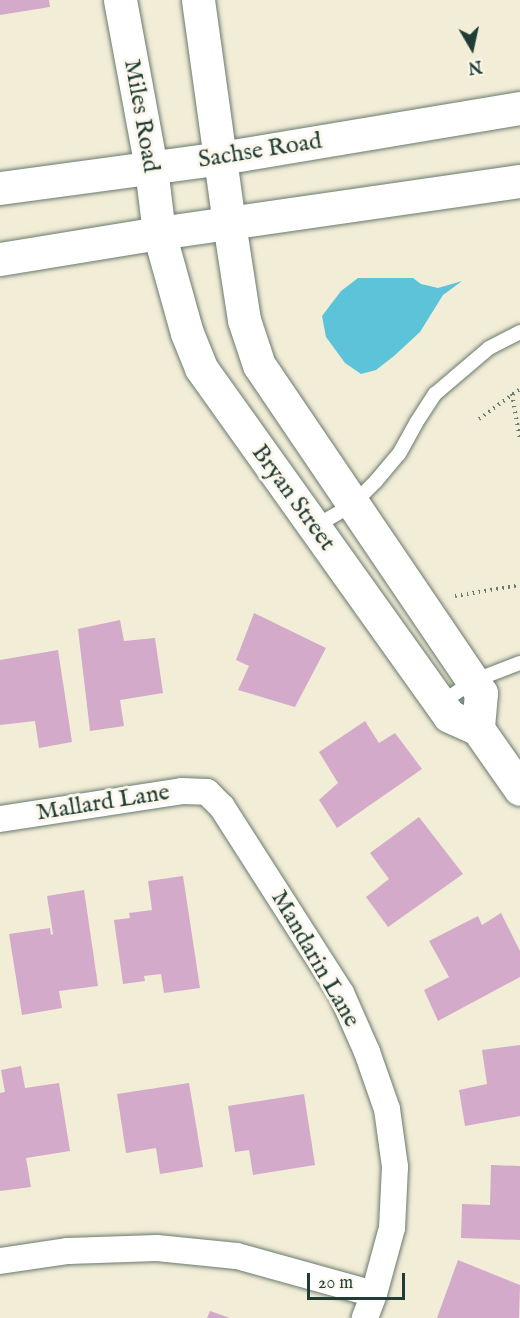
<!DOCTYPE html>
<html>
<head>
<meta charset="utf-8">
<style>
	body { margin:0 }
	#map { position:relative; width:520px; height:1318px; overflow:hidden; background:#f2edd7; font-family:"IM FELL English",serif }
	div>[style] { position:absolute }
	.water>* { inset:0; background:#5cc3d9 }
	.building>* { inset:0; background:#d3aac9 }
	.path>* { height:4px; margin-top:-2px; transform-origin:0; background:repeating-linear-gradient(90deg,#697b6d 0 1.5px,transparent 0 6px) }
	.roads { filter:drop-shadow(0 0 2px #697b6d) drop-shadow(0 0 2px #697b6d) }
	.service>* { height:14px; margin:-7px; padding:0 7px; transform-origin:7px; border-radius:7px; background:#fff }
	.minor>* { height:26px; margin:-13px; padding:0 13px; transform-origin:13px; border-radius:13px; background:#fff }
	.tertiary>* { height:33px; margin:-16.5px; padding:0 16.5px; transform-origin:16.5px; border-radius:16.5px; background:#fff }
	.secondary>* { height:33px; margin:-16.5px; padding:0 16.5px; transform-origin:16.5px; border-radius:16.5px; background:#fff }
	span { translate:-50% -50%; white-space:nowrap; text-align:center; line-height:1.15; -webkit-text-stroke:6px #fbf7ec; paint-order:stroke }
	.street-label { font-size:24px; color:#1f3d34 }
	.north { position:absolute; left:442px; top:18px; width:60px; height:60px; -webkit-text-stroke:4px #fbf7ec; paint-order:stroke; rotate:171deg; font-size:16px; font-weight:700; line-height:24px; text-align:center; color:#1f3d34 }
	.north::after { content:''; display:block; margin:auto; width:21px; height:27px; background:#1f3d34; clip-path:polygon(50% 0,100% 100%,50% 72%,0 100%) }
	.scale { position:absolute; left:307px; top:1273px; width:98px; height:27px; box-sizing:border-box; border:3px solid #1f3d34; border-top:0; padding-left:8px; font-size:18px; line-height:21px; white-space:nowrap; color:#1f3d34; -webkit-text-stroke:4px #fbf7ec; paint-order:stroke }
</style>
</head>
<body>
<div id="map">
	<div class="water">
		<i style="clip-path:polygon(358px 278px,413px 278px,421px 284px,438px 288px,462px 281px,443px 295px,420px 332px,394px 356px,376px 370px,361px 374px,345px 363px,326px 337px,322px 316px,341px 291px)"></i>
	</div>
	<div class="building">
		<i style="clip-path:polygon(0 0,49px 0,50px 7px,0 15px)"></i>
		<i style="clip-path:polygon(254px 613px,326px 648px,295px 707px,238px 690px,249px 666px,236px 660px)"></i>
		<i style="clip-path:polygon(120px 620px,124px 641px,155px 638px,163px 693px,120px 700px,124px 726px,90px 731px,78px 629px)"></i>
		<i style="clip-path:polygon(58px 650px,72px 742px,39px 748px,35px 721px,0 725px,0 660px)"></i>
		<i style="clip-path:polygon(365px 721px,379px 743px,395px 733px,422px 769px,337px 828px,319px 800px,338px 783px,319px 752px)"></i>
		<i style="clip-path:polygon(419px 817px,463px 874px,388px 927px,366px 897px,389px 879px,370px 853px)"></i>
		<i style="clip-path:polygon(183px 876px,200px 988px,164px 993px,161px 974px,144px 976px,145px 981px,123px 984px,114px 920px,130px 918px,129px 913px,152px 910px,148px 881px)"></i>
		<i style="clip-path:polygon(84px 890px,98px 986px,59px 991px,62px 1008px,22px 1015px,9px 934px,50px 928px,51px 935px,53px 934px,47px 896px)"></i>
		<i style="clip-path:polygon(501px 913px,520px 951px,520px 977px,438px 1021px,424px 990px,449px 977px,429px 941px,478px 916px,482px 925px)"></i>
		<i style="clip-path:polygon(520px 1045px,520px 1116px,465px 1126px,459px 1090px,487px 1084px,482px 1050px)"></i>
		<i style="clip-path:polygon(21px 1066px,25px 1088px,59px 1083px,70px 1151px,26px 1158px,31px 1187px,0 1191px,0 1093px,5px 1092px,1px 1070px)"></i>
		<i style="clip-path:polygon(189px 1083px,203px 1167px,160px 1174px,156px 1148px,126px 1153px,117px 1094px)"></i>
		<i style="clip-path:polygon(304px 1094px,315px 1165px,253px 1175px,249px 1150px,235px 1152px,228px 1106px)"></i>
		<i style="clip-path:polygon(491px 1165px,520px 1166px,520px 1240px,461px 1238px,462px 1204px,490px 1205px)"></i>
		<i style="clip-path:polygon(458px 1260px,520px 1285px,519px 1318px,437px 1318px)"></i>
		<i style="clip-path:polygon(210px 1311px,230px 1318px,207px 1318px)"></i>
	</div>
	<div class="path">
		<i style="left:512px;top:394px;width:47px;rotate:80.1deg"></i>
		<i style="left:479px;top:419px;width:51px;rotate:-36.2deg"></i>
		<i style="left:455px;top:596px;width:66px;rotate:-9.6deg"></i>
	</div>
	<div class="roads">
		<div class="service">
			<i style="left:314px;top:527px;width:44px;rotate:-30.1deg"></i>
			<i style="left:352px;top:505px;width:34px;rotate:-45deg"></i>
			<i style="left:376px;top:481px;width:35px;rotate:-50deg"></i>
			<i style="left:399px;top:454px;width:35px;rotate:-61deg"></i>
			<i style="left:416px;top:423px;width:35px;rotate:-57deg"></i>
			<i style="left:435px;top:394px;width:71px;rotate:-40.4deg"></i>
			<i style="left:489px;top:348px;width:35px;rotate:-27deg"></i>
			<i style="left:440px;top:704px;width:40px;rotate:-34.9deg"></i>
			<i style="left:473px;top:681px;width:50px;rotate:-21deg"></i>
		</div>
		<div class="minor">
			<i style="left:0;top:819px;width:184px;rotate:-8.7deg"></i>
			<i style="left:182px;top:791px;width:25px;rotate:2deg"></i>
			<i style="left:207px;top:792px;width:21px;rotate:45deg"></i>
			<i style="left:222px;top:807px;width:221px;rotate:57.4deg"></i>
			<i style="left:341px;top:993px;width:64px;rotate:66.2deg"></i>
			<i style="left:367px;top:1052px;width:60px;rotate:70.7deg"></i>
			<i style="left:387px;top:1109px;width:59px;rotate:82.1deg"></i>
			<i style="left:395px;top:1167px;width:61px;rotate:92.8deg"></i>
			<i style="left:392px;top:1228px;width:68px;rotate:105.3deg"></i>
			<i style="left:374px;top:1294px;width:26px;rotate:111deg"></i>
			<i style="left:0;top:1261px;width:69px;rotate:-8.4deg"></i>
			<i style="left:68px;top:1251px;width:89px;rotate:-1.9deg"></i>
			<i style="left:157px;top:1248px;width:80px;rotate:5.7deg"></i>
			<i style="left:237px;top:1256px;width:142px;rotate:15.5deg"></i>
		</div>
		<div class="tertiary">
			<i style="left:229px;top:223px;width:98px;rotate:81.2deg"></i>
			<i style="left:244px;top:320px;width:47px;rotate:71.6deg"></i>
			<i style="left:259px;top:365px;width:396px;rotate:55.9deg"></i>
			<i style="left:481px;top:693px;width:36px;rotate:95deg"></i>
			<i style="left:159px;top:233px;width:104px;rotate:74.4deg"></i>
			<i style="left:187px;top:333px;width:38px;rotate:68deg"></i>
			<i style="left:201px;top:368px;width:427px;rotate:54.5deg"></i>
			<i style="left:449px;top:716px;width:32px;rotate:24deg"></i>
			<i style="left:478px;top:729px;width:73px;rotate:55deg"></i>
		</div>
		<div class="secondary">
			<i style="left:120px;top:0;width:171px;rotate:79.5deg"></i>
			<i style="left:151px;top:168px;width:65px;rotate:83deg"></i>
			<i style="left:198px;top:0;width:225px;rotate:82.1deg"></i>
			<i style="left:0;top:188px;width:223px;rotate:-7.7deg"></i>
			<i style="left:221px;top:158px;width:303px;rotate:-9.5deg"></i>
			<i style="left:0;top:259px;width:161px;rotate:-9.3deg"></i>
			<i style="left:159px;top:233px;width:365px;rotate:-8.2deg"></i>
		</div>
	</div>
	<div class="street-label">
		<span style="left:141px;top:116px;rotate:80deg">Miles Road</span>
		<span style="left:260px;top:151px;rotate:-9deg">Sachse Road</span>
		<span style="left:293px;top:498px;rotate:54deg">Bryan Street</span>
		<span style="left:103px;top:803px;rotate:-9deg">Mallard Lane</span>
		<span style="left:315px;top:959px;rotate:60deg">Mandarin Lane</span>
	</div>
	<div class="north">N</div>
	<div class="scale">20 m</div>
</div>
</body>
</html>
